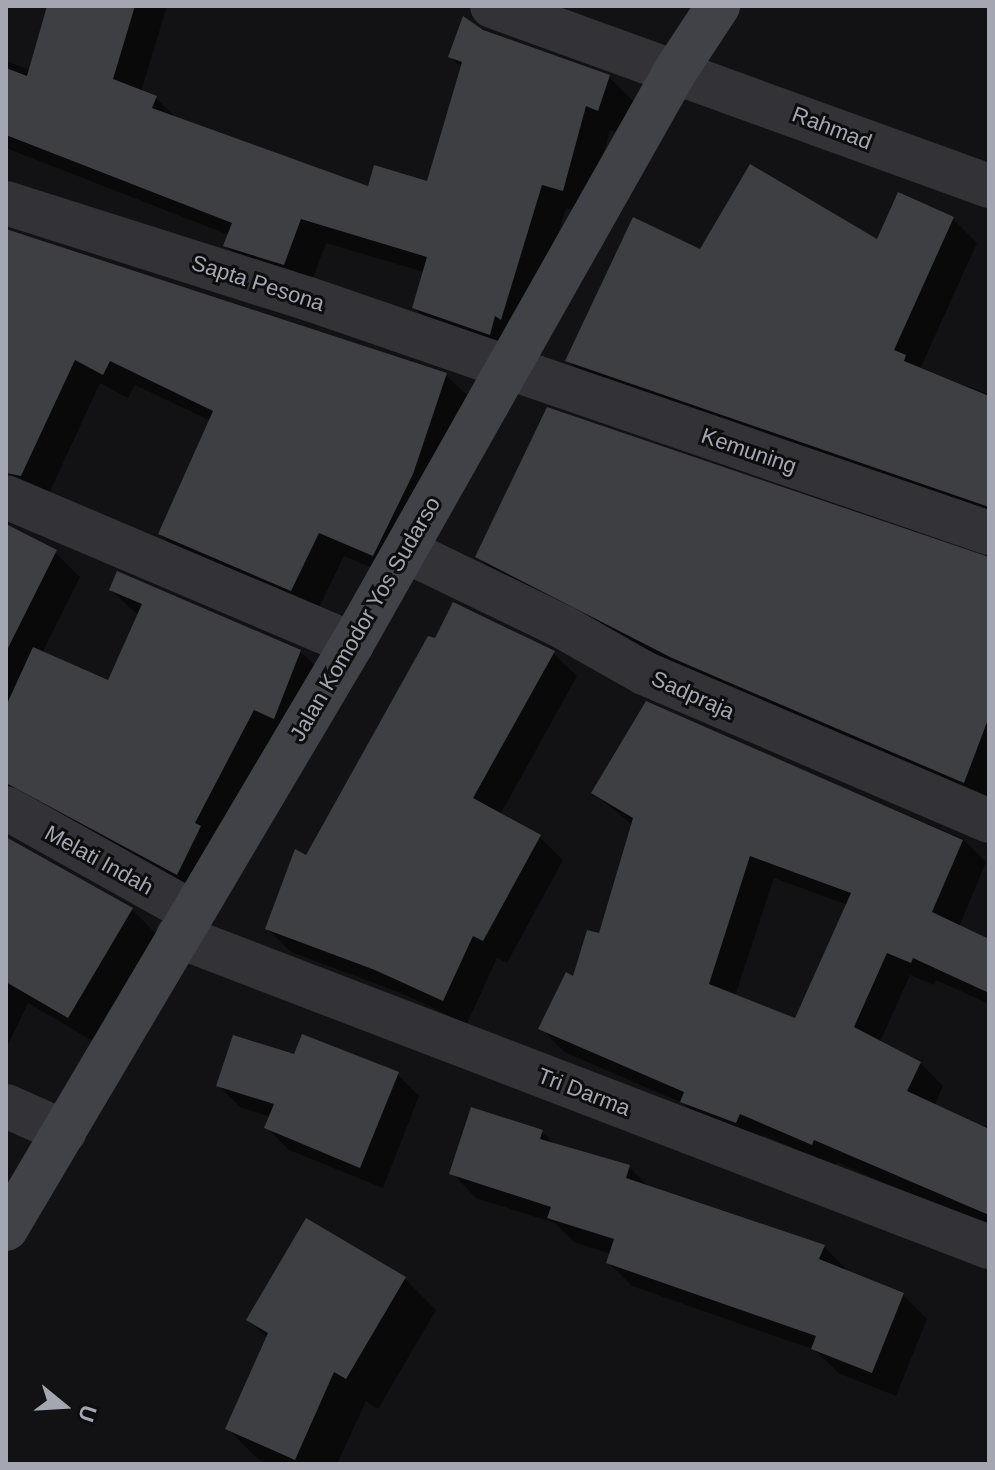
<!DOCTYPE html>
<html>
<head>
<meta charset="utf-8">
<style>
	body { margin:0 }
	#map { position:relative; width:995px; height:1470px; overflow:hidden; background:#121113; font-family:Arial,sans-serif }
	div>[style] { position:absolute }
	.shadow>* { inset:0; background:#0007 }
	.building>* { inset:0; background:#3e3f43 }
	.street>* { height:44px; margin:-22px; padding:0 22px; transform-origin:22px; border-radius:22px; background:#333337 }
	.secondary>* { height:44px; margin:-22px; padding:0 22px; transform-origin:22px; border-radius:22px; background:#414247 }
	span { translate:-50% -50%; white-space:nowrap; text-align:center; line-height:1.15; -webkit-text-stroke:6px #0d0d0e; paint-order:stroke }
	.street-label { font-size:22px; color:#a4a7b2 }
	.frame { position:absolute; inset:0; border:8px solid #a4a7b2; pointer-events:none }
	.north { position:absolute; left:24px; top:1366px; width:80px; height:80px; -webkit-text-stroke:6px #0d0d0e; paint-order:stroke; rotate:108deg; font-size:22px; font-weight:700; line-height:32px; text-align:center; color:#a4a7b2 }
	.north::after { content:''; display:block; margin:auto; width:28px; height:36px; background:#a4a7b2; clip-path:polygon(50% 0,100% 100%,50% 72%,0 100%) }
</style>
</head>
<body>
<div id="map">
	<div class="shadow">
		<i style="clip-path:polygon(49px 6px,167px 6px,141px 92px,156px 98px,177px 119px,369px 189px,428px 183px,462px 68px,451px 57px,483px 31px,609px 77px,634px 102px,623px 134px,610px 130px,587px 214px,566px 208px,526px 343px,514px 358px,439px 332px,414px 307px,424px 272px,326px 243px,309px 288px,250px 270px,226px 245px,229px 235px,6px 148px,6px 61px,30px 70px)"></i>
		<i style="clip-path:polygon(899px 195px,953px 219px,977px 243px,920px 369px,989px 394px,989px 523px,592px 384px,567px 360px,701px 251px,878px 242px)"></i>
		<i style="clip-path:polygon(6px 217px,6px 231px,446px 375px,471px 399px,398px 579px,344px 556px,316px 614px,185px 559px,160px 534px,211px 421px,135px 385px,128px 398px,100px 383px,46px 500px,7px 512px,9px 527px,55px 552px,80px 577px,42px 653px,109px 682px,139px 616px,111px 590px,300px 651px,325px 676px,202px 898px,6px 831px)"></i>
		<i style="clip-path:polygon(477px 556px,989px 562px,989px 806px,700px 678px,501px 580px)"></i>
		<i style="clip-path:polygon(553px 653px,577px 676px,500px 815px,539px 836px,563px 860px,507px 963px,497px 958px,467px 1024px,401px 993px,291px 952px,267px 929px,307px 858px)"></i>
		<i style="clip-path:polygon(evenodd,647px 704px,963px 839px,986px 862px,959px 927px,989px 941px,989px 1004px,936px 980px,934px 985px,910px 975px,880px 1042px,920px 1063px,943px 1086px,934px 1106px,985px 1130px,989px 1120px,989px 1230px,837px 1162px,835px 1166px,763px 1135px,759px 1145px,705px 1124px,685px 1104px,564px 1052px,541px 1028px,601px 936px,633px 825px,593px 793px,647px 704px,774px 878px,848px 905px,796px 1021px,735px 996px,774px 878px)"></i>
		<i style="clip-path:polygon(6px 837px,132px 909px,156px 934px,93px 1041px,28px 1003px,6px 1049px)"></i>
		<i style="clip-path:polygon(295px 1057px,397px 1074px,419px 1096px,383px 1188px,289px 1150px,267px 1128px,271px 1117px,240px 1107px,218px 1085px)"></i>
		<i style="clip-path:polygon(542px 1132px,556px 1146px,629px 1167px,650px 1188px,824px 1247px,848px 1271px,903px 1295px,927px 1319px,896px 1396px,838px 1373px,815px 1350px,632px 1286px,608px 1262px,611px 1254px,574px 1242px,555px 1223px,476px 1198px,452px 1173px)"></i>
		<i style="clip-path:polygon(405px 1279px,436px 1310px,378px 1409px,366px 1401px,337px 1464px,269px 1464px,258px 1459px,227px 1428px,267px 1338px,248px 1319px)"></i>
	</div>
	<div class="building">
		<i style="clip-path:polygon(47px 6px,135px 6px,113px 79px,157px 96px,152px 108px,368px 186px,374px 165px,427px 181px,462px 62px,448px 57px,463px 16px,483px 30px,610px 75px,598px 111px,586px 106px,563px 191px,542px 185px,501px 320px,495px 316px,490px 335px,412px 308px,427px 257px,301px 219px,284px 265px,223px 246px,232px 223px,6px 135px,6px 68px,27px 76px)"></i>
		<i style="clip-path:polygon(750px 164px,877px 239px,898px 192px,954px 217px,894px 350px,906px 355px,904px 361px,989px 396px,989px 507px,565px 361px,633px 217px,700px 249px)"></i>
		<i style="clip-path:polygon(6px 229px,447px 373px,413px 474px,373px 556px,319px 533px,291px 591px,158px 534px,213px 411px,110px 361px,103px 375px,75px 360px,21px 476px,6px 473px)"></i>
		<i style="clip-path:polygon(547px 407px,989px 557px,989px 717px,964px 783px,672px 658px,475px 557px)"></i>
		<i style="clip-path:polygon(6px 524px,57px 550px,6px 652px)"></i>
		<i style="clip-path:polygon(117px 571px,301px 650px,274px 719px,254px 710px,195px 823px,201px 826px,177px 875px,6px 783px,6px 706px,33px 647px,108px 680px,142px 604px,109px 590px)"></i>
		<i style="clip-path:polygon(453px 602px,555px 651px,473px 798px,541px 835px,483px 941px,473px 936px,443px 1001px,375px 970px,265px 929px,295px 849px,306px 855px,428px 636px,435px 638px)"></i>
		<i style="clip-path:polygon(evenodd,646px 701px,963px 840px,932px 912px,989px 939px,989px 993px,913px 958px,911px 963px,887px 953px,854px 1027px,921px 1062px,907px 1091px,989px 1129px,989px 1215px,814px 1140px,812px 1145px,740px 1114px,736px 1123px,680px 1102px,684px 1092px,538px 1029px,566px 972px,573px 976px,587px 930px,599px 933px,633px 818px,591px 793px,646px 701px,750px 856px,851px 893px,795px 1018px,709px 984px,750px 856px)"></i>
		<i style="clip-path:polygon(6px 837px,133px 908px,68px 1018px,6px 982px)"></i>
		<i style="clip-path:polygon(302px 1034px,399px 1072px,360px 1168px,264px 1128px,274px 1104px,216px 1086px,233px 1035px,294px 1054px)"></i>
		<i style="clip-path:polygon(471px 1107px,543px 1130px,540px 1139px,630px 1165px,626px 1178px,825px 1245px,819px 1259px,904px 1293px,872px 1373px,811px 1349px,816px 1336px,606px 1263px,614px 1239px,547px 1218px,551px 1207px,449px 1174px)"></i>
		<i style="clip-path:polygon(306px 1218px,406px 1277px,346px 1379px,334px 1372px,295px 1460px,225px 1429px,268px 1333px,246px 1320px)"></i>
	</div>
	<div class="street">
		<i style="left:492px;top:6px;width:529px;rotate:19.91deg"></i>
		<i style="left:6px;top:203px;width:318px;rotate:17.6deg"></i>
		<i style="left:309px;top:299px;width:719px;rotate:18.99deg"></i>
		<i style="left:6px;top:497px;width:376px;rotate:23deg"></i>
		<i style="left:406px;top:551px;width:174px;rotate:25.8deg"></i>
		<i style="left:563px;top:627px;width:93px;rotate:29.6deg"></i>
		<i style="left:644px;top:673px;width:375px;rotate:23.2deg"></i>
		<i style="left:6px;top:808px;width:213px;rotate:29.2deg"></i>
		<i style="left:178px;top:936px;width:869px;rotate:20.98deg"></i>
		<i style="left:6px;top:1106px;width:64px;rotate:23.8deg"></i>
	</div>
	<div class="secondary">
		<i style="left:6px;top:1229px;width:680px;rotate:-59.4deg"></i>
		<i style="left:352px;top:644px;width:659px;rotate:-60.56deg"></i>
		<i style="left:676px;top:70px;width:77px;rotate:-56.7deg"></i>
	</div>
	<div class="street-label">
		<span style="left:832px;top:128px;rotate:21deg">Rahmad</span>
		<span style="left:258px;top:283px;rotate:18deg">Sapta Pesona</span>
		<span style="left:749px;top:451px;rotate:19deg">Kemuning</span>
		<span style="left:365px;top:619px;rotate:-60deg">Jalan Komodor Yos Sudarso</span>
		<span style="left:693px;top:695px;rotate:24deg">Sadpraja</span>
		<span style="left:99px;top:860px;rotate:29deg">Melati Indah</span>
		<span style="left:584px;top:1092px;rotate:21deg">Tri Darma</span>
	</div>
	<div class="frame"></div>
	<div class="north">U</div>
</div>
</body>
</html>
